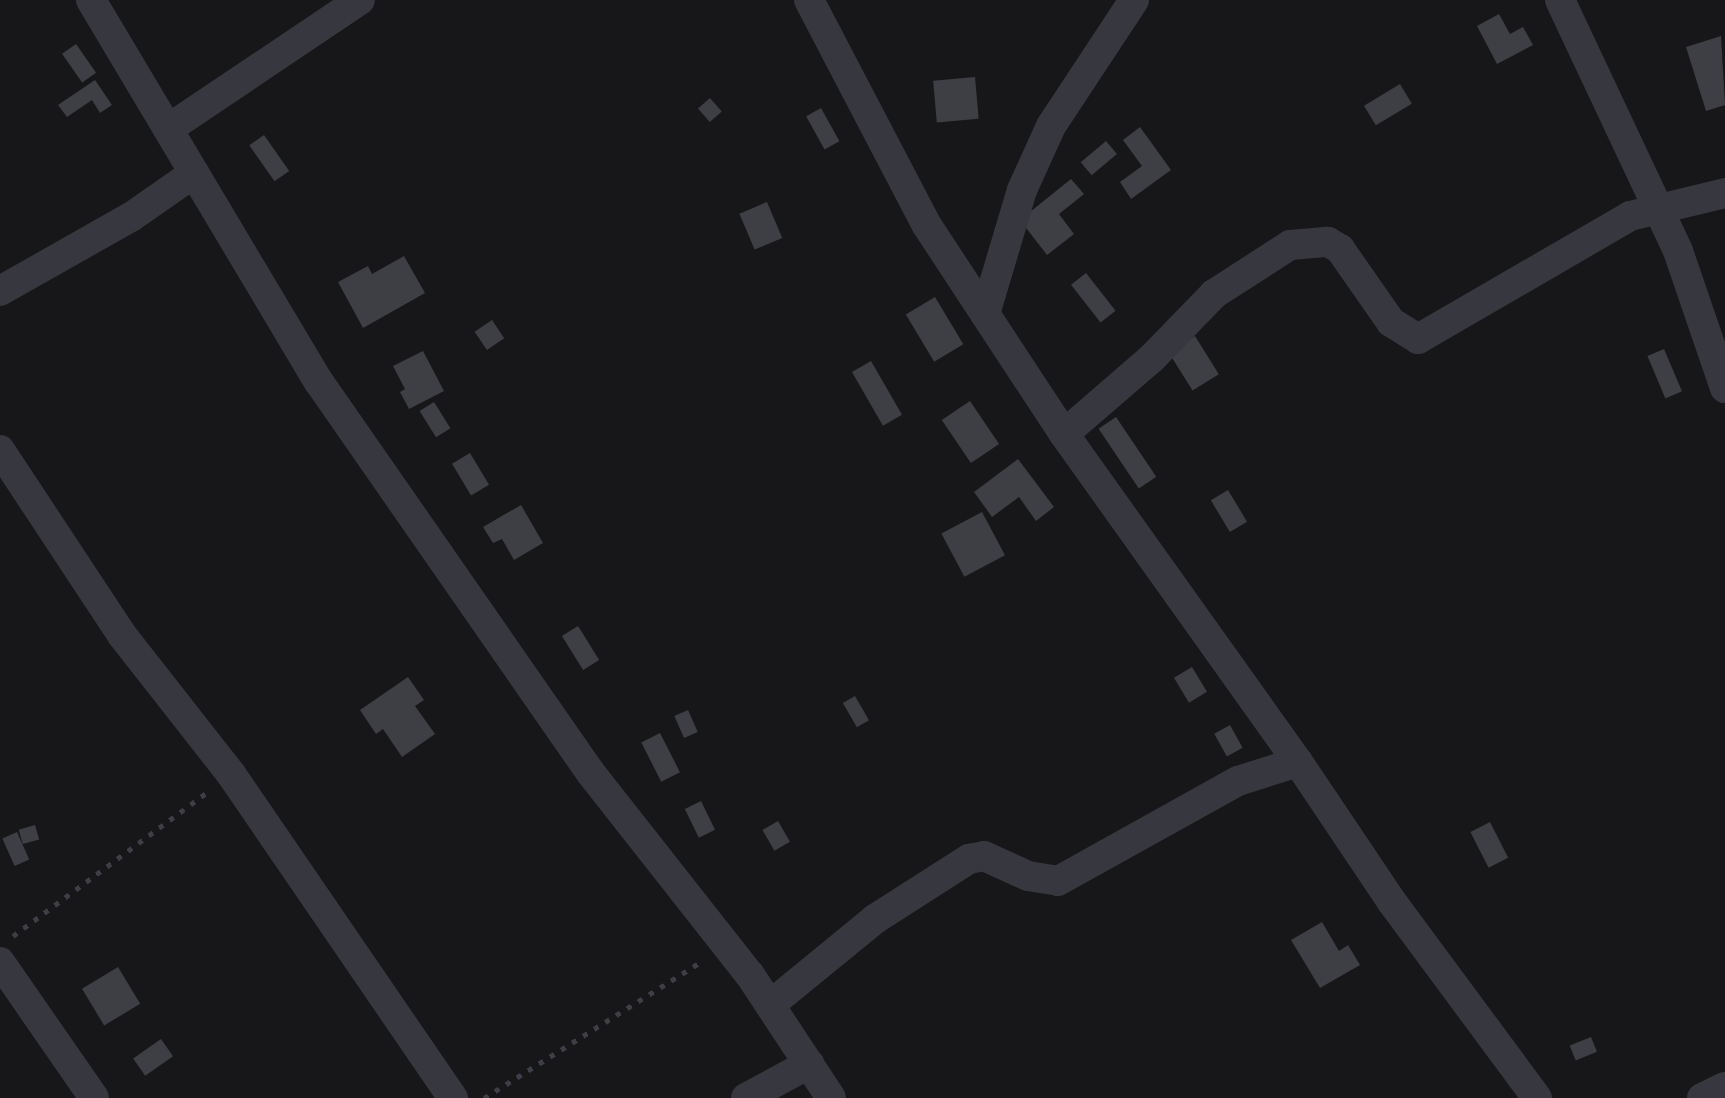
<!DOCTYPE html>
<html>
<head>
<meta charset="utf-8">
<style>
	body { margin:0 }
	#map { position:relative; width:1725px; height:1098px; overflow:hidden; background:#171719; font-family:"Asap Condensed",sans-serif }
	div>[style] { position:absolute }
	.building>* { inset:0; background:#3e3f44; transform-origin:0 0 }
	.path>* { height:5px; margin-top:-2.5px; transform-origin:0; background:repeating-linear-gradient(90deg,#3d3f46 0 5px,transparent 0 13px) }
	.street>* { height:30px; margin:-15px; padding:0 15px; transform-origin:15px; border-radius:15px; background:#37383f }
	span { translate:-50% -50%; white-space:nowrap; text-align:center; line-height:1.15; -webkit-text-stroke:8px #121214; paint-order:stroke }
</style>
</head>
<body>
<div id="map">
	<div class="building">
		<i style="clip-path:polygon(1499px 14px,1510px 34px,1523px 27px,1533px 45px,1497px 64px,1477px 26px)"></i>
		<i style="clip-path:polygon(1721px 36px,1725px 105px,1706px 111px,1686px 47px)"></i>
		<i style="left:76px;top:44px;width:35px;height:17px;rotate:55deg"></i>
		<i style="left:975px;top:77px;width:42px;height:42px;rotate:85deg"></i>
		<i style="clip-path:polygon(95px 80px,112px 105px,100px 113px,92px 100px,67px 117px,58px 105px)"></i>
		<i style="left:1400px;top:84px;width:23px;height:42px;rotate:59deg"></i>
		<i style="left:710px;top:98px;width:18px;height:16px;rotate:49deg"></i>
		<i style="left:821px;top:108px;width:38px;height:17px;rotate:61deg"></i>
		<i style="clip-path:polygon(1140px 127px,1171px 170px,1131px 199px,1120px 182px,1142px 166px,1123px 140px)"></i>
		<i style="left:264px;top:135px;width:44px;height:18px;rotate:55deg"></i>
		<i style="left:1106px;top:141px;width:17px;height:33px;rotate:50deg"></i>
		<i style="clip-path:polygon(1071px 179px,1084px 194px,1059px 214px,1074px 234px,1047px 255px,1020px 220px)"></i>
		<i style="left:767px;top:202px;width:39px;height:30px;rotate:67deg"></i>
		<i style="clip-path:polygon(404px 256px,425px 293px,363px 328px,338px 282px,368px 266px,372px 274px)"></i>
		<i style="left:1086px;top:273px;width:48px;height:19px;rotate:52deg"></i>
		<i style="left:935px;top:297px;width:55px;height:34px;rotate:59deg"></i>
		<i style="left:492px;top:320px;width:22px;height:21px;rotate:56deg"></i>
		<i style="left:1195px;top:336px;width:45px;height:31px;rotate:58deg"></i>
		<i style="left:1664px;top:349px;width:46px;height:18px;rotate:67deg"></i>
		<i style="clip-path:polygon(423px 351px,444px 391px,409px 409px,400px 392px,405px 389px,393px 366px)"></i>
		<i style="left:871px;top:361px;width:62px;height:22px;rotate:60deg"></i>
		<i style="left:970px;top:401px;width:52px;height:34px;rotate:56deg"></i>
		<i style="left:434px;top:402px;width:31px;height:17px;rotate:58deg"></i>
		<i style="left:1116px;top:417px;width:72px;height:21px;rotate:56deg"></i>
		<i style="left:470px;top:453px;width:37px;height:21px;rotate:59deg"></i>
		<i style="clip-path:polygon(1018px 459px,1054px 507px,1036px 521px,1019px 497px,992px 517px,974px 492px)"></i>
		<i style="left:1228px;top:490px;width:37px;height:20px;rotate:59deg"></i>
		<i style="clip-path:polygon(521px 505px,543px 543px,514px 560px,502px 539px,493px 543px,483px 527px)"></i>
		<i style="left:982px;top:512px;width:49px;height:46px;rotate:62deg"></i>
		<i style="left:578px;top:626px;width:40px;height:19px;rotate:58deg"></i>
		<i style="left:1192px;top:667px;width:29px;height:21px;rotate:59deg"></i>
		<i style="clip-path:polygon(408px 677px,424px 700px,415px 706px,435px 734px,402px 757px,383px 729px,376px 734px,360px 710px)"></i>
		<i style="left:855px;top:696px;width:28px;height:14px;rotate:60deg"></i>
		<i style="left:688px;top:710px;width:24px;height:15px;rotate:66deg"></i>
		<i style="left:1230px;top:725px;width:26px;height:18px;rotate:61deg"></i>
		<i style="left:660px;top:733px;width:44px;height:21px;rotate:63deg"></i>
		<i style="left:701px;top:801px;width:32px;height:18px;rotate:64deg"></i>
		<i style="left:778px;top:821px;width:24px;height:18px;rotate:60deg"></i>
		<i style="left:1490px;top:822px;width:40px;height:22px;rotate:63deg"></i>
		<i style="left:35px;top:825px;width:15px;height:17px;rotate:74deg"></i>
		<i style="left:17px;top:832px;width:30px;height:16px;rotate:66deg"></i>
		<i style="clip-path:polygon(1322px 922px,1339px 951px,1348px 945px,1360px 965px,1320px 988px,1291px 940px)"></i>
		<i style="left:118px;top:967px;width:43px;height:42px;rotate:59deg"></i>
		<i style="left:1591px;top:1037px;width:16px;height:23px;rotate:68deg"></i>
		<i style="left:161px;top:1039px;width:21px;height:34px;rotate:55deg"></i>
	</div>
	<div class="path">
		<i style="left:13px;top:936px;width:244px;rotate:-36.5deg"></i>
		<i style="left:484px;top:1098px;width:257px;rotate:-32.1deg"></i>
	</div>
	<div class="street">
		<i style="left:91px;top:0;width:445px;rotate:59.2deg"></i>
		<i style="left:319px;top:382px;width:475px;rotate:55.2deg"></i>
		<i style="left:590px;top:772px;width:258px;rotate:51.8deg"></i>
		<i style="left:750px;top:975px;width:147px;rotate:56.6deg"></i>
		<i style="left:809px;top:0;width:253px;rotate:62.4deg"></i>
		<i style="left:926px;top:224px;width:251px;rotate:56.7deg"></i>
		<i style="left:1064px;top:434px;width:403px;rotate:54.5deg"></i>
		<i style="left:1298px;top:762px;width:169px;rotate:56.1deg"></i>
		<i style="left:1392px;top:902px;width:244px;rotate:53.5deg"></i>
		<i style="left:1560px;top:0;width:277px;rotate:64.8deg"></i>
		<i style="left:1678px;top:251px;width:145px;rotate:71.1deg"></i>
		<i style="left:168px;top:129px;width:231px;rotate:-33.9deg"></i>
		<i style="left:0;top:291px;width:150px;rotate:-29.5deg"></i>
		<i style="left:131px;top:217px;width:77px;rotate:-34.9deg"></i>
		<i style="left:985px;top:314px;width:129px;rotate:-73.4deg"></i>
		<i style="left:1022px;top:190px;width:70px;rotate:-65.6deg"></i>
		<i style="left:1051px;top:126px;width:151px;rotate:-56.6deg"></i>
		<i style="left:1064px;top:434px;width:116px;rotate:-40.8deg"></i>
		<i style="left:1152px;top:358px;width:89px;rotate:-45.9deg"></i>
		<i style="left:1214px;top:294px;width:90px;rotate:-32.8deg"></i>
		<i style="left:1290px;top:245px;width:38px;rotate:-5deg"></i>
		<i style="left:1328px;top:242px;width:14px;rotate:30deg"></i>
		<i style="left:1340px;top:249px;width:89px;rotate:55.1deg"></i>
		<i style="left:1391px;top:322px;width:32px;rotate:32deg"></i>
		<i style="left:1418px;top:339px;width:245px;rotate:-30.1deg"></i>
		<i style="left:1630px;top:216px;width:98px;rotate:-13.6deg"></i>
		<i style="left:0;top:450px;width:222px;rotate:56.6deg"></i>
		<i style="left:122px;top:635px;width:177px;rotate:51.9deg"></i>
		<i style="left:231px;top:774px;width:393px;rotate:55.6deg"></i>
		<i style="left:0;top:962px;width:165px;rotate:55.3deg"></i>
		<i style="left:770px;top:1005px;width:136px;rotate:-39.3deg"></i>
		<i style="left:875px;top:919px;width:112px;rotate:-32.6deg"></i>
		<i style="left:969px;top:859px;width:15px;rotate:-11deg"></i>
		<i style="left:984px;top:856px;width:48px;rotate:24.4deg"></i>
		<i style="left:1028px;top:876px;width:30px;rotate:9deg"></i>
		<i style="left:1058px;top:881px;width:206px;rotate:-29.1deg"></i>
		<i style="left:1238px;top:781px;width:63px;rotate:-17.6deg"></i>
		<i style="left:746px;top:1098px;width:72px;rotate:-28.4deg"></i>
		<i style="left:1702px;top:1098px;width:25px;rotate:-26deg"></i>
	</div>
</div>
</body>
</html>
